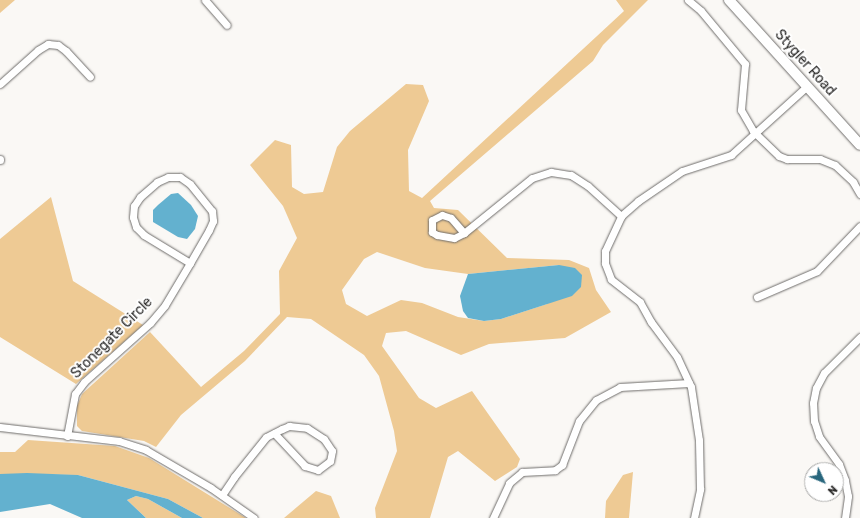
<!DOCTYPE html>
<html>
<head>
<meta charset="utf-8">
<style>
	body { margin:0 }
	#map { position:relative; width:860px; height:518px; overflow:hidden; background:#faf8f5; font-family:Rubik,sans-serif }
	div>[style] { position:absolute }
	.green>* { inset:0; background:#eeca94 }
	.water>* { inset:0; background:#63b1cf }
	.roads { filter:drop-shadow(0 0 1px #6e6c6a) drop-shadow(0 0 1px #6e6c6a) }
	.street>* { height:7px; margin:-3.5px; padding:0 3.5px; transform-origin:3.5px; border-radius:3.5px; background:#fff }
	.secondary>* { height:10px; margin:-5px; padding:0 5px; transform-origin:5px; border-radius:5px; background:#fff }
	span { translate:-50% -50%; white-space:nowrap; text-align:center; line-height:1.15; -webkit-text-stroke:4px #fff; paint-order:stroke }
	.street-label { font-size:14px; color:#2b2a29 }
	.north { position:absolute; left:804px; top:462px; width:40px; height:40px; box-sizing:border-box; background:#fff; border:1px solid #aaaaa9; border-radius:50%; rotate:134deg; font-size:11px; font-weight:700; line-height:16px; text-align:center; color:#2b2a29 }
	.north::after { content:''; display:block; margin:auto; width:14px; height:18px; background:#28667d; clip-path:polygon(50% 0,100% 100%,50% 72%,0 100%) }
</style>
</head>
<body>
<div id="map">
	<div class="green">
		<i style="clip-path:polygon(0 0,15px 0,0 13px)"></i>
		<i style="clip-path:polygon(evenodd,616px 0,648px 0,603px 45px,593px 61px,430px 201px,434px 208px,458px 210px,507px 258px,569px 260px,589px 268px,596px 290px,611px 312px,565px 338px,489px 344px,461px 355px,406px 331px,386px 333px,382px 346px,419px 398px,436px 408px,472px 391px,520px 459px,517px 467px,495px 481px,458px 451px,448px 457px,430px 518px,376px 518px,375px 508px,397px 451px,394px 431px,379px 376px,364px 355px,311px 319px,287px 317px,245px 361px,181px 415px,156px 447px,144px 441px,82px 431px,77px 426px,77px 406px,82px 394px,150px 332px,201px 387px,244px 351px,280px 314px,279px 271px,297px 238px,283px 206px,250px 165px,275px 140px,291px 145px,292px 187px,304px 194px,323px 192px,337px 147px,350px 131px,406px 84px,423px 85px,429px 101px,408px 150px,409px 191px,422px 198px,624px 11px,616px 0,377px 252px,425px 268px,468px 274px,559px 265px,547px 304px,501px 319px,484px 321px,458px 317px,422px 303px,401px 300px,367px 316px,346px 304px,342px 290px,364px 259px,377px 252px)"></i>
		<i style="clip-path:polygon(51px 197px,73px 281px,143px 325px,76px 384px,0 337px,0 239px)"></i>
		<i style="clip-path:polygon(28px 440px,115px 446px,149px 458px,246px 518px,203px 518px,168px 499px,78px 475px,0 474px,0 452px,15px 452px)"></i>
		<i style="clip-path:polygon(633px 472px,629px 518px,605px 518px,606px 501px,623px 475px)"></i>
		<i style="clip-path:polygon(316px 491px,331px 496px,340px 518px,284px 518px)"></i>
		<i style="clip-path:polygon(136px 496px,148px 499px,182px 518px,146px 518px,127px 500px)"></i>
	</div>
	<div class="water">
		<i style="clip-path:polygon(178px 193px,191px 205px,198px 216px,195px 229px,187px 239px,178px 237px,153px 222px,153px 210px,158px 205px,171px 194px)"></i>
		<i style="clip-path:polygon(559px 265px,575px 268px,582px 275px,581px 287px,572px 296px,501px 319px,484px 321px,468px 318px,463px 311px,460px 296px,468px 274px)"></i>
		<i style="clip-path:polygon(27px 473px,78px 475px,168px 499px,203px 518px,182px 518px,148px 499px,136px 496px,127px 500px,146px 518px,82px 518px,50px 504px,0 512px,0 474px)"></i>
	</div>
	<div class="roads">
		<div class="street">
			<i style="left:205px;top:0;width:33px;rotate:49deg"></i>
			<i style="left:688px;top:0;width:17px;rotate:40deg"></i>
			<i style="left:701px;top:11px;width:69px;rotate:50.3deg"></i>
			<i style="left:745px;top:64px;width:46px;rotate:95deg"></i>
			<i style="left:741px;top:110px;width:24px;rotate:60deg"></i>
			<i style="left:753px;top:131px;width:36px;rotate:44deg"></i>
			<i style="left:779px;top:156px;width:9px;rotate:21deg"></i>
			<i style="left:787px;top:159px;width:33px"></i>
			<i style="left:820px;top:159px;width:16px;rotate:22deg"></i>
			<i style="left:835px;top:165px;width:25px;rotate:43deg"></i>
			<i style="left:853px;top:182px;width:14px;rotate:60deg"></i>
			<i style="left:0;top:84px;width:51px;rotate:-41.8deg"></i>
			<i style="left:38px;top:50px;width:12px;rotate:-31deg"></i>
			<i style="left:48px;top:44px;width:10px;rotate:6deg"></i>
			<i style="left:58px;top:45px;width:10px;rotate:37deg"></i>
			<i style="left:66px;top:51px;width:35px;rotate:47deg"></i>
			<i style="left:0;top:159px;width:1px;rotate:90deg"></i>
			<i style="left:168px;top:177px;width:12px"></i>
			<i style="left:180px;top:177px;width:12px;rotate:35deg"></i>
			<i style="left:190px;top:184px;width:35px;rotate:51deg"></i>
			<i style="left:212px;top:211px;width:10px;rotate:84deg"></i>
			<i style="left:213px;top:221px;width:10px;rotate:114deg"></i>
			<i style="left:209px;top:230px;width:38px;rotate:120deg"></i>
			<i style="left:190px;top:263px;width:54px;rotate:-148.7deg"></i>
			<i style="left:144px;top:235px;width:11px;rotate:-135deg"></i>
			<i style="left:136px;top:227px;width:10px;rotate:-107deg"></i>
			<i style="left:133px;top:217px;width:11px;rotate:-85deg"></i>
			<i style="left:134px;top:206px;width:11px;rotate:-56deg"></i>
			<i style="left:140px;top:197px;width:23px;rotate:-41deg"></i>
			<i style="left:157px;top:182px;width:12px;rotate:-24deg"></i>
			<i style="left:442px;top:215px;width:9px;rotate:18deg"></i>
			<i style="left:451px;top:218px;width:20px;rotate:49deg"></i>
			<i style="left:464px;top:233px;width:11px;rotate:153deg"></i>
			<i style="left:454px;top:238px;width:17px;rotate:-170deg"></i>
			<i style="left:437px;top:235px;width:6px;rotate:-149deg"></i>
			<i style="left:432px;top:232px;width:12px;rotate:-90deg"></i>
			<i style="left:432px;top:220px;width:11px;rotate:-27deg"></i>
			<i style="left:464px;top:233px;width:87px;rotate:-39deg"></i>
			<i style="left:532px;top:178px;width:20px;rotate:-18deg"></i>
			<i style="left:551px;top:172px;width:20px;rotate:9deg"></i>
			<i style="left:571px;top:175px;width:20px;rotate:33deg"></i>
			<i style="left:588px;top:186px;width:45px;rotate:42.3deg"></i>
			<i style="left:757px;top:297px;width:65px;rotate:-23.4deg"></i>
			<i style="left:817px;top:271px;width:62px;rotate:-46.3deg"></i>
			<i style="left:0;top:427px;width:120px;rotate:6.7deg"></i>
			<i style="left:119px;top:441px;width:28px;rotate:18deg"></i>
			<i style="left:146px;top:450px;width:75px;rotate:30.3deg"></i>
			<i style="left:211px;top:488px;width:52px;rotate:34.9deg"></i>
			<i style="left:67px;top:436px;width:43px;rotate:-79.2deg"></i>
			<i style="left:75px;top:394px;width:15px;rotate:-53deg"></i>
			<i style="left:84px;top:382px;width:89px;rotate:-41.8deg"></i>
			<i style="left:150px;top:323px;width:23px;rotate:-50deg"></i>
			<i style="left:165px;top:305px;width:49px;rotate:-59.2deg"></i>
			<i style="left:222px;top:495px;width:22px;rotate:-56deg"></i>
			<i style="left:234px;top:477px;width:51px;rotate:-51.3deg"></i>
			<i style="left:266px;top:437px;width:18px;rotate:-27deg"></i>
			<i style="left:282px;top:429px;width:8px;rotate:-23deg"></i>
			<i style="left:289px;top:426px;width:18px;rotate:6deg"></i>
			<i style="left:307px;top:428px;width:20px;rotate:33deg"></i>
			<i style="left:324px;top:439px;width:14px;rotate:56deg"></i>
			<i style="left:332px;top:451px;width:10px;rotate:101deg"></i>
			<i style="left:330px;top:461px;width:15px;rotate:143deg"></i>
			<i style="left:318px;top:470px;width:14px;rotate:-163deg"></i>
			<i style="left:305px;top:466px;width:45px;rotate:-133.2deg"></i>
			<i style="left:493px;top:518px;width:38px;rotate:-65deg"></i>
			<i style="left:509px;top:483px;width:17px;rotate:-40deg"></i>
			<i style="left:522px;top:472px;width:33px;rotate:-3deg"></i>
			<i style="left:555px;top:470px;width:9px;rotate:-36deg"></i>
			<i style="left:562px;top:465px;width:47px;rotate:-68.9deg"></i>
			<i style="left:579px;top:421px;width:27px;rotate:-51deg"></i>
			<i style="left:596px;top:400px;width:27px;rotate:-28deg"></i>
			<i style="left:620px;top:387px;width:69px;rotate:-3.3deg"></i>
			<i style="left:694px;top:518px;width:30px;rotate:-78deg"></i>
			<i style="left:700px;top:489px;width:49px;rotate:-91.2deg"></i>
			<i style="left:699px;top:440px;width:54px;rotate:-98.6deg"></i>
			<i style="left:691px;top:387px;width:33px;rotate:-115deg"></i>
			<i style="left:677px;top:357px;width:44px;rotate:-126.6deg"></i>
			<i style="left:651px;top:322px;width:23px;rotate:-119deg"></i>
			<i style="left:640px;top:302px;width:37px;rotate:-142deg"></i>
			<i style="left:611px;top:279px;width:17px;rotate:-111deg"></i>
			<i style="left:605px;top:263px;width:12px;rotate:-90deg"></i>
			<i style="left:605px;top:251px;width:38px;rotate:-65deg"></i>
			<i style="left:621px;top:216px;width:23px;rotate:-41deg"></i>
			<i style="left:638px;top:201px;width:53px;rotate:-34.3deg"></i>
			<i style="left:682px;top:171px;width:52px;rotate:-18.1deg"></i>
			<i style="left:731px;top:155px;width:103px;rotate:-42.2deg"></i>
			<i style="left:845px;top:518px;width:22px;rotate:-82deg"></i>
			<i style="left:848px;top:496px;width:16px;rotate:-101deg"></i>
			<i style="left:845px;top:480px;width:17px;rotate:-111deg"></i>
			<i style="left:839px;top:464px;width:34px;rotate:-126deg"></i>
			<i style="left:819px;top:436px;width:16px;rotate:-108deg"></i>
			<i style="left:814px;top:421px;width:18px;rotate:-93deg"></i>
			<i style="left:813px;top:403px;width:15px;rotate:-79deg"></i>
			<i style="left:816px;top:388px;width:17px;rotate:-62deg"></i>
			<i style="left:824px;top:373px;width:51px;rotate:-45deg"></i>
		</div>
		<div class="secondary">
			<i style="left:729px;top:0;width:195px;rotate:47.9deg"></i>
		</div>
	</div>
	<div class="street-label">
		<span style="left:805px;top:63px;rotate:48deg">Stygler Road</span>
		<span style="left:112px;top:338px;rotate:-45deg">Stonegate Circle</span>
	</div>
	<div class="north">N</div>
</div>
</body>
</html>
